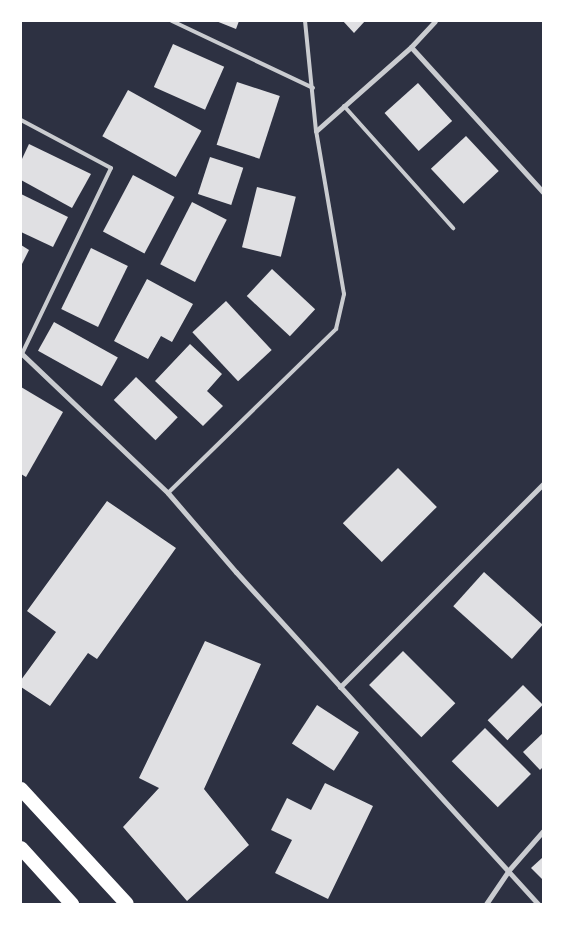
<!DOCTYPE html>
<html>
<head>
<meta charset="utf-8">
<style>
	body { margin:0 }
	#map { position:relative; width:564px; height:925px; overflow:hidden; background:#2d3142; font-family:"Noto Sans",sans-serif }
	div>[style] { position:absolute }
	.building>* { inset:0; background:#e0e0e3; transform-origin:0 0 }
	.service>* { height:4px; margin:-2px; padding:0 2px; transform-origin:2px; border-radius:2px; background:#caccd0 }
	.minor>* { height:5px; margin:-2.5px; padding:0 2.5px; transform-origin:2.5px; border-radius:2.5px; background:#caccd0 }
	.trunk>* { height:14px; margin:-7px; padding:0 7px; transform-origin:7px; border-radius:7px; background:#fff }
	span { translate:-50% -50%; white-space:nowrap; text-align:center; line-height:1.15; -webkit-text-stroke:4.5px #fff; paint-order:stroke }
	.frame { position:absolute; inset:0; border:22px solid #fff; pointer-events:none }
</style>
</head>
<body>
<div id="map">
	<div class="building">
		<i style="clip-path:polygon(216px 21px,239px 21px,236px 29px)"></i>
		<i style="clip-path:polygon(343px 21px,365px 21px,354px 33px)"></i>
		<i style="left:173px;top:44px;width:56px;height:47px;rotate:24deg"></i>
		<i style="left:237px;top:82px;width:45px;height:66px;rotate:18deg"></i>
		<i style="left:418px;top:83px;width:51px;height:45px;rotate:48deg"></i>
		<i style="left:128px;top:90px;width:84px;height:53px;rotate:29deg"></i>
		<i style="left:466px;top:136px;width:48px;height:48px;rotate:47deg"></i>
		<i style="clip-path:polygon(29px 144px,91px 174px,72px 208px,21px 180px,21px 161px)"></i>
		<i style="left:210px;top:157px;width:35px;height:39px;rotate:18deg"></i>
		<i style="left:133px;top:175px;width:47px;height:64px;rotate:28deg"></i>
		<i style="left:257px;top:187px;width:40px;height:62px;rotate:14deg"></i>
		<i style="clip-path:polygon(21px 194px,68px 217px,53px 247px,21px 232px)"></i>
		<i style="left:192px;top:202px;width:39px;height:70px;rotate:27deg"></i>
		<i style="clip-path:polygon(21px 245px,29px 250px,21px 266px)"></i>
		<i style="left:91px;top:248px;width:41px;height:68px;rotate:26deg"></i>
		<i style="left:272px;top:269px;width:59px;height:37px;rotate:43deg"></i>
		<i style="clip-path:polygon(147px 279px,193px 304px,172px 342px,161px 336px,148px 359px,114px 341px)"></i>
		<i style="left:226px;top:301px;width:67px;height:46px;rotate:47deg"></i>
		<i style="left:54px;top:322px;width:73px;height:33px;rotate:29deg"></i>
		<i style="clip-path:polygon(190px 344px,222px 374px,207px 391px,223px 406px,203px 426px,155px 381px)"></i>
		<i style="left:136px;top:377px;width:58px;height:32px;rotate:44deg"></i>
		<i style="clip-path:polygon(21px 387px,63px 412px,26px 477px,21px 474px)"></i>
		<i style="left:398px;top:468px;width:55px;height:78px;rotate:45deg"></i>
		<i style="clip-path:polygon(107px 501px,176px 548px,97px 659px,88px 653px,50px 706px,21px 687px,21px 680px,56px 632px,27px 611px)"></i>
		<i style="left:484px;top:572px;width:79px;height:46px;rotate:42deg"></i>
		<i style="clip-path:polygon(205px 641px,261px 664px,204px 789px,249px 845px,187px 901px,123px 827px,159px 788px,139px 778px)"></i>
		<i style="left:403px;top:651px;width:74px;height:48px;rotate:45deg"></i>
		<i style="left:523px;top:685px;width:28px;height:50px;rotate:45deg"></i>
		<i style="left:317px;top:705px;width:50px;height:46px;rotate:33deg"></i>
		<i style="left:485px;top:728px;width:65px;height:47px;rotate:45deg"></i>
		<i style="clip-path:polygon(543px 733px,543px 767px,540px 770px,523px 752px)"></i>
		<i style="clip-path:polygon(325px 783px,373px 806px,328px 899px,275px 873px,292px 840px,271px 830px,287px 798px,311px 810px)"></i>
		<i style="clip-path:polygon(543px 857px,543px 880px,531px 868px)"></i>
	</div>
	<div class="service">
		<i style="left:172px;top:21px;width:156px;rotate:25.4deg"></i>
		<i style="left:344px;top:106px;width:164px;rotate:48.2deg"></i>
		<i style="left:21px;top:120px;width:102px;rotate:28.1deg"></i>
		<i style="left:111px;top:168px;width:208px;rotate:115.6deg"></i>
		<i style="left:168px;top:493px;width:235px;rotate:-44.3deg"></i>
		<i style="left:336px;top:329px;width:36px;rotate:-77deg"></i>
		<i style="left:344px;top:294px;width:165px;rotate:-99.7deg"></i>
		<i style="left:316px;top:131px;width:111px;rotate:-95.7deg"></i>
	</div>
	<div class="minor">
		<i style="left:411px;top:47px;width:196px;rotate:47.7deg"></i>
		<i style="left:316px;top:131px;width:127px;rotate:-41.5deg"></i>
		<i style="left:411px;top:47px;width:35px;rotate:-47deg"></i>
		<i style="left:22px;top:354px;width:202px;rotate:43.6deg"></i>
		<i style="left:168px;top:493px;width:104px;rotate:49.3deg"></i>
		<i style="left:236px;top:572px;width:449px;rotate:47.7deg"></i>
		<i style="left:340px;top:687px;width:287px;rotate:-45deg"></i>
		<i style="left:486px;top:904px;width:40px;rotate:-56deg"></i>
		<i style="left:508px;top:871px;width:53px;rotate:-48.8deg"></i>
	</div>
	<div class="trunk">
		<i style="left:21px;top:789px;width:156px;rotate:47.3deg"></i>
		<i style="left:21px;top:848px;width:76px;rotate:47.7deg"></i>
	</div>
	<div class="frame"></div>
</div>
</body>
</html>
